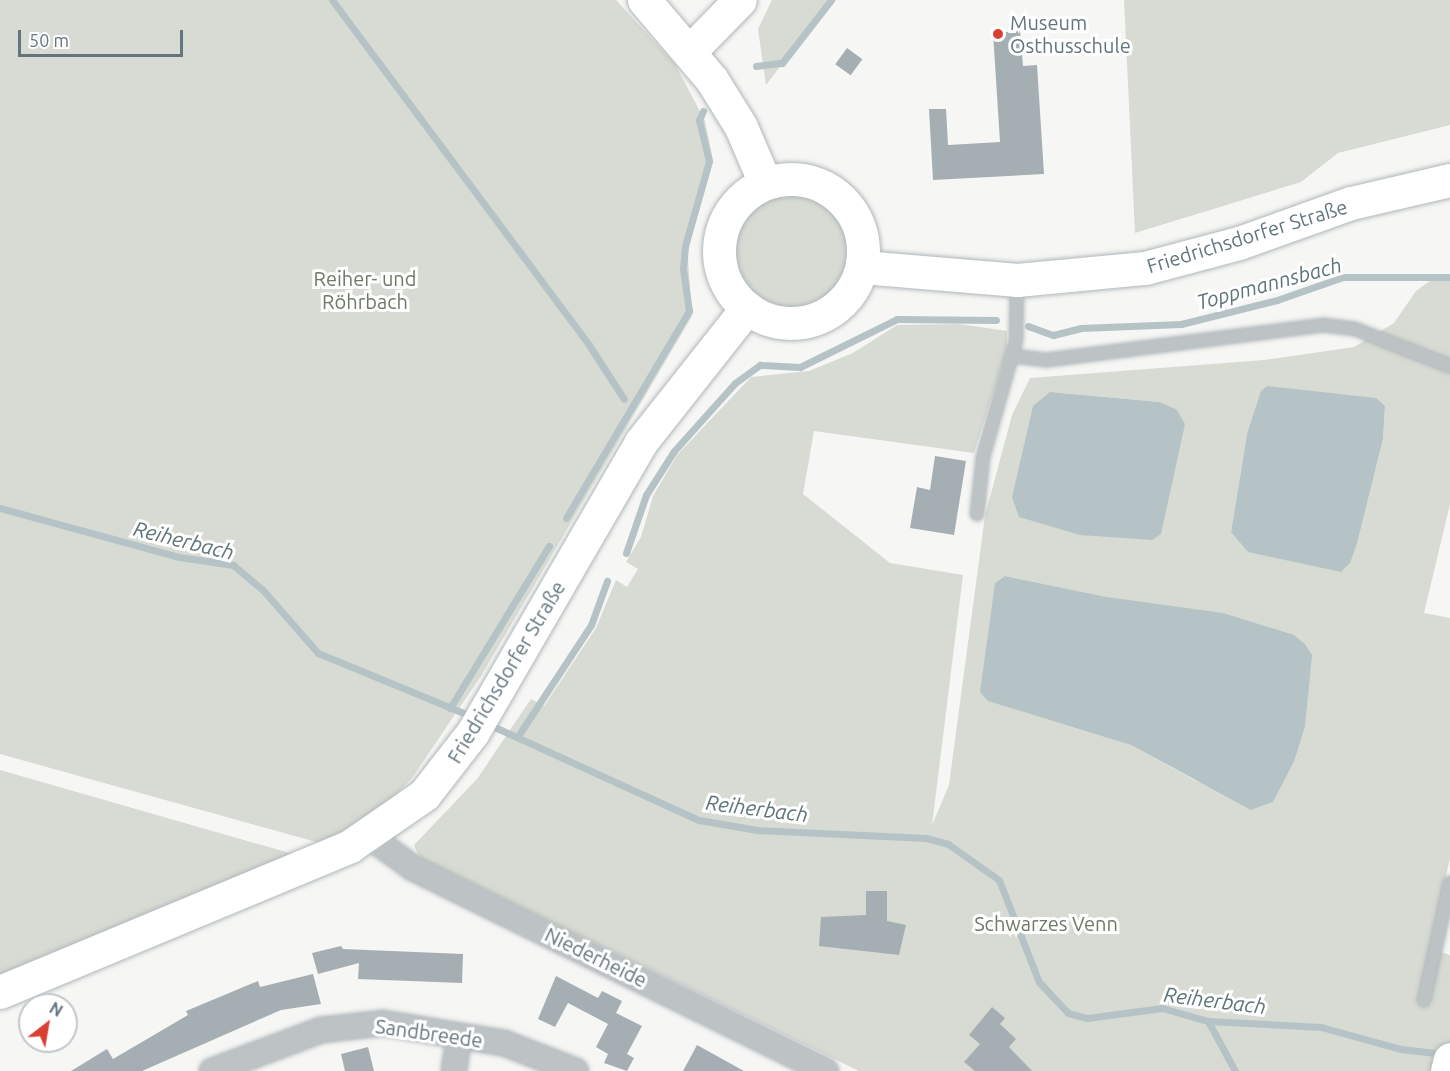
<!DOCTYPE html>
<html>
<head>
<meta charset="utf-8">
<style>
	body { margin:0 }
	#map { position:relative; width:1450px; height:1071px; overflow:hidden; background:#f6f6f4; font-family:Ubuntu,sans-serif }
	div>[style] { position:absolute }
	.green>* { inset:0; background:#d7dbd3 }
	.round { border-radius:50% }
	.water>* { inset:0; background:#b6c3c6 }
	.stream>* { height:7px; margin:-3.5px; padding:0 3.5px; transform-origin:3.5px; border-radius:3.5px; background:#b6c3c6 }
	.building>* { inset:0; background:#a5afb3; transform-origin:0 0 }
	.roads { filter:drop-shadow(0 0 2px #b0b7ba) drop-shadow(0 0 2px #b0b7ba) }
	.lane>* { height:12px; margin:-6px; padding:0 6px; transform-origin:6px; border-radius:6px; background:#bdc3c5 }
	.street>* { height:24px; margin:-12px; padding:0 12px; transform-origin:12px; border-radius:12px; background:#bdc3c5 }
	.secondary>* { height:33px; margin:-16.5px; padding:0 16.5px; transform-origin:16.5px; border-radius:16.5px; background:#fff }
	.secondary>.ring { margin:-16.5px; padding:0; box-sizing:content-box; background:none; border:33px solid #fff; border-radius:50% }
	.highway>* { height:33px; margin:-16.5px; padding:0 16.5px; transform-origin:16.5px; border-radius:16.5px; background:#fff }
	.dots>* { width:16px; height:16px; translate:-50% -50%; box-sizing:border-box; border:3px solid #fff; border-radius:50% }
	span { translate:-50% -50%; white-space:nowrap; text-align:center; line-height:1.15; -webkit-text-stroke:6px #fff; paint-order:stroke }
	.poi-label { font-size:20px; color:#63757d }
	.left { translate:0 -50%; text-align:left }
	.street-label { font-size:20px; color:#63757d }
	.park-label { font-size:20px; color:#6d7a66 }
	.water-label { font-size:21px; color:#5e7578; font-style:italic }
	.north { position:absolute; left:18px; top:993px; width:60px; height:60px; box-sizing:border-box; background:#fff; border:2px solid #c1c8cb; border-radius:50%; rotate:31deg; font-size:16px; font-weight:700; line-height:24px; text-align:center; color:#63757d }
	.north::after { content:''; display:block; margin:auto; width:21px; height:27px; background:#d84032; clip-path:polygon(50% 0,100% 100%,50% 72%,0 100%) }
	.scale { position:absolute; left:18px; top:30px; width:165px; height:27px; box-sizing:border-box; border:3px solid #63757d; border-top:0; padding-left:8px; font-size:18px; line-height:21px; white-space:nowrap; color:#63757d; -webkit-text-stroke:4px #fff; paint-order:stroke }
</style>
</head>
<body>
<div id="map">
	<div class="green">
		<i style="clip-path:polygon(0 0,616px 0,675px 64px,705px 121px,713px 160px,687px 245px,692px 316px,481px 676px,412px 778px,380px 811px,320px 843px,0 754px)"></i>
		<i style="clip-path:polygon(772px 0,831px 0,766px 85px,758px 29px)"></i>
		<i style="clip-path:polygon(1124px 0,1450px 0,1450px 125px,1338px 153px,1301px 182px,1135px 233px)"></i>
		<i class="round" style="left:732px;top:191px;width:120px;height:120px"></i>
		<i style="clip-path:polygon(evenodd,1450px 277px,1450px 504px,1424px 613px,1450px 618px,1450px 858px,1430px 949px,1450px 955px,1450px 1071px,859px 1071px,420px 858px,414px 845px,477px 779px,531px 699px,544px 706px,596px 628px,616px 580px,627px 587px,638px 569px,626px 562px,641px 537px,653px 496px,677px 455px,751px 377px,809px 371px,853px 353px,897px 325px,959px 324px,1007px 331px,1007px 349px,974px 453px,814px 431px,803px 494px,890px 563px,963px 575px,932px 825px,949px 785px,985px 516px,1012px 415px,1030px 378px,1264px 360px,1354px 347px,1394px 323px,1416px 291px,1434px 278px,1450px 277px,1267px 386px,1385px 406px,1383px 439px,1358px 540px,1231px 532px,1247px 434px,1267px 386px,1450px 277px,1050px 392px,1160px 402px,1176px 409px,1050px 392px,1450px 277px,1005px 576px,1107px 597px,1305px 727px,1294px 762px,1273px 802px,1196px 781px,1131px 745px,1065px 721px,1005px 576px)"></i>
		<i style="clip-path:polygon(0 770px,300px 856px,0 974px)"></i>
	</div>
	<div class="water">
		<i style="clip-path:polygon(1267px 386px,1376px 398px,1385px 406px,1383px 439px,1358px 540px,1350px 563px,1341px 572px,1248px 552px,1231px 532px,1247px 434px,1261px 391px)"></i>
		<i style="clip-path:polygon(1050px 392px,1160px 402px,1176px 409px,1185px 424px,1161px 534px,1152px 540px,1080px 535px,1019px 517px,1012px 497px,1033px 406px)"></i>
		<i style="clip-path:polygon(1005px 576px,1107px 597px,1223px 613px,1294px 635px,1305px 644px,1312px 655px,1305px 727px,1294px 762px,1273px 802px,1251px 810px,1131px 745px,988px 701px,980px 692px,995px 583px)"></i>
	</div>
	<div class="stream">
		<i style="left:332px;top:0;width:430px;rotate:53.3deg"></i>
		<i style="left:589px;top:345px;width:64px;rotate:57.1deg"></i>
		<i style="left:756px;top:66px;width:26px;rotate:-7deg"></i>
		<i style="left:782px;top:63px;width:80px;rotate:-52.1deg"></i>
		<i style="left:1028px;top:326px;width:27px;rotate:20deg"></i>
		<i style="left:1053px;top:335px;width:29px;rotate:-14deg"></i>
		<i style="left:1081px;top:328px;width:100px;rotate:-2.3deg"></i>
		<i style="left:1181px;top:324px;width:99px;rotate:-14deg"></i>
		<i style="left:1277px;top:300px;width:70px;rotate:-19.2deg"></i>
		<i style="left:1343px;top:277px;width:107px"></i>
		<i style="left:0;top:508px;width:186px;rotate:15.3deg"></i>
		<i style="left:179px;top:557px;width:55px;rotate:8.4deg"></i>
		<i style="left:233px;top:565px;width:38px;rotate:40deg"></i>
		<i style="left:262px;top:589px;width:85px;rotate:48.8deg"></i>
		<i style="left:318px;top:653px;width:168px;rotate:22.4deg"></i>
		<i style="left:566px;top:518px;width:241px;rotate:-59.3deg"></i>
		<i style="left:689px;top:311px;width:42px;rotate:-98.1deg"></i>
		<i style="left:683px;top:269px;width:23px;rotate:-85deg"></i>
		<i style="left:685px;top:246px;width:88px;rotate:-74.2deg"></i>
		<i style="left:709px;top:161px;width:42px;rotate:-103.7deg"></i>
		<i style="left:699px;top:120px;width:10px;rotate:-66deg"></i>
		<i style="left:626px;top:553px;width:61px;rotate:-71deg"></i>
		<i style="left:646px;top:495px;width:52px;rotate:-57.5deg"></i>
		<i style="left:674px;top:451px;width:91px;rotate:-48.1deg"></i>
		<i style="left:735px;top:383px;width:31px;rotate:-36deg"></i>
		<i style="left:760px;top:365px;width:40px;rotate:2.9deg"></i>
		<i style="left:800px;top:367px;width:108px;rotate:-26.3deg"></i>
		<i style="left:897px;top:319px;width:99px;rotate:0.6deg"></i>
		<i style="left:450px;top:708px;width:190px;rotate:-58.6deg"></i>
		<i style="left:488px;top:724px;width:232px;rotate:24.5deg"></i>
		<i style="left:699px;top:820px;width:59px;rotate:9.8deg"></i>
		<i style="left:757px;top:830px;width:169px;rotate:2.7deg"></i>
		<i style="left:926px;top:838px;width:23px;rotate:15deg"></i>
		<i style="left:948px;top:844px;width:62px;rotate:35.2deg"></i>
		<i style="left:999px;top:880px;width:110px;rotate:68.6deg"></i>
		<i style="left:1039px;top:982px;width:42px;rotate:46.9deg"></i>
		<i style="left:1068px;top:1013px;width:20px;rotate:15deg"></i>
		<i style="left:1087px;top:1018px;width:76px;rotate:-7.6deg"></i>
		<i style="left:1162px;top:1008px;width:48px;rotate:15.8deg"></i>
		<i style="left:1208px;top:1021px;width:113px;rotate:3deg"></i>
		<i style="left:1321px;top:1027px;width:83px;rotate:15.4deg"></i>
		<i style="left:1401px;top:1049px;width:43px;rotate:6.6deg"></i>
		<i style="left:518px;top:736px;width:133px;rotate:-56.7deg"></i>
		<i style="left:591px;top:625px;width:47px;rotate:-70deg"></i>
		<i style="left:1208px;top:1021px;width:57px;rotate:61.6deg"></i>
	</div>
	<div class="building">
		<i style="clip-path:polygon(1020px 31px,1023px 66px,1037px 65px,1044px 174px,933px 180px,929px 109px,946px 109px,948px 145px,1000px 142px,993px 33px)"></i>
		<i style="left:847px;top:48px;width:19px;height:20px;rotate:36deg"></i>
		<i style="clip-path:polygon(935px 456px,966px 461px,954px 535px,910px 528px,917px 487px,930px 490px)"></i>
		<i style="clip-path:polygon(866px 891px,887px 891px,887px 921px,906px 925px,899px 955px,819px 946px,821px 917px,866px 915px)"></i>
		<i style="clip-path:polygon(341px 946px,343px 949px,463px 954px,462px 983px,358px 979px,359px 963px,318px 974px,312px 953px)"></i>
		<i style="clip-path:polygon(313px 974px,321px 1004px,281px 1010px,142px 1071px,71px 1071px,107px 1049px,113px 1059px,188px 1015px,186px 1011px,258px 981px,260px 987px)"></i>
		<i style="clip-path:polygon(556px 976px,598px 998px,602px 991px,622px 1001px,616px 1013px,642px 1026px,627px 1054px,634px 1058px,627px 1071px,604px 1063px,608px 1054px,596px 1047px,608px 1024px,568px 1003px,555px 1027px,538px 1019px)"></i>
		<i style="clip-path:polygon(992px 1007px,1005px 1018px,1000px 1024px,1016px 1039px,1009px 1047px,1032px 1071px,975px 1071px,964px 1062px,980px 1044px,969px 1035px)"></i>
		<i style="clip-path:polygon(697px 1045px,744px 1071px,683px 1071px)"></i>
		<i style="clip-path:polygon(368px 1047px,374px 1071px,345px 1071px,341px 1054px)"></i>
	</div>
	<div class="roads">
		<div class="lane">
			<i style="left:1013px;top:356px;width:34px;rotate:7deg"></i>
			<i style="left:1047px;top:360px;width:278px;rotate:-7.2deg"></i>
			<i style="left:1323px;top:325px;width:32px;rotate:7deg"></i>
			<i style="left:1355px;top:329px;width:102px;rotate:21.3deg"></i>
			<i style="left:977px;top:514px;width:57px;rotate:-84deg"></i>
			<i style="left:983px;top:457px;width:122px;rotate:-74.2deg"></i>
			<i style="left:1016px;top:340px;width:60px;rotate:-89deg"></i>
			<i style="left:1424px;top:1000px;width:120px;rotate:-77.5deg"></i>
		</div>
		<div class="street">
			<i style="left:369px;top:836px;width:54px;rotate:36deg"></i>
			<i style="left:413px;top:868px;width:460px;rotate:26.2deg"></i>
			<i style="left:212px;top:1071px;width:116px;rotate:-20.6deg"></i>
			<i style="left:321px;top:1030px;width:62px;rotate:-6.4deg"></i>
			<i style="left:383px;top:1023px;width:123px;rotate:9.4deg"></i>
			<i style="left:504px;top:1043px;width:77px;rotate:21.3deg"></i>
			<i style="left:454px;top:1071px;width:34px;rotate:-82deg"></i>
		</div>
		<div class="secondary">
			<i style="left:644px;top:0;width:105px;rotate:49.6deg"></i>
			<i style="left:712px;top:80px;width:55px;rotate:58.3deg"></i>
			<i style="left:741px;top:127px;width:61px;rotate:66.8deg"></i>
			<i style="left:690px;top:51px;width:71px;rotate:-45.6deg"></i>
			<i class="ring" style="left:719px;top:179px;width:111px;height:111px"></i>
			<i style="left:862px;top:267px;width:156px;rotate:4.8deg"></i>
			<i style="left:1017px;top:280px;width:129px;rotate:-5.4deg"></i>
			<i style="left:1145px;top:268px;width:97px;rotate:-14.9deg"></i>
			<i style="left:1239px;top:243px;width:119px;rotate:-19.7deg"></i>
			<i style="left:1351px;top:203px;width:102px;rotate:-13.1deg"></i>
			<i style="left:0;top:992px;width:379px;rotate:-22.6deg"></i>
			<i style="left:350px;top:846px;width:90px;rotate:-34.6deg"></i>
			<i style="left:424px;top:795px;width:80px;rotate:-52.1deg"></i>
			<i style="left:473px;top:732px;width:335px;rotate:-59.9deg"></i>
			<i style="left:641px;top:442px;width:171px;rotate:-51.7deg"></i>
		</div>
		<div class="highway">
			<i style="left:1447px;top:1071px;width:12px;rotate:-76deg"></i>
		</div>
	</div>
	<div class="dots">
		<i style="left:998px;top:34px;background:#d84032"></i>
	</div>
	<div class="poi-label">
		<span class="left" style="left:1010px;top:34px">Museum<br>Osthusschule</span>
	</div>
	<div class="street-label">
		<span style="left:1247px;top:236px;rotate:-17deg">Friedrichsdorfer Straße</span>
		<span style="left:506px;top:672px;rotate:-59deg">Friedrichsdorfer Straße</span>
		<span style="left:596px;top:957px;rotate:26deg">Niederheide</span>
		<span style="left:429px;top:1033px;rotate:8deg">Sandbreede</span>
	</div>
	<div class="park-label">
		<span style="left:365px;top:290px">Reiher- und<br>Röhrbach</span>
		<span style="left:1046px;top:923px">Schwarzes Venn</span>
	</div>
	<div class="water-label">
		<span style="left:1269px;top:283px;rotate:-15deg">Toppmannsbach</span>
		<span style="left:184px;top:540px;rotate:14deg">Reiherbach</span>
		<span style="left:757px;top:808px;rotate:7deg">Reiherbach</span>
		<span style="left:1215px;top:1000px;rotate:7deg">Reiherbach</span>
	</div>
	<div class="north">N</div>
	<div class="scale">50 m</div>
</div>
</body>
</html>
